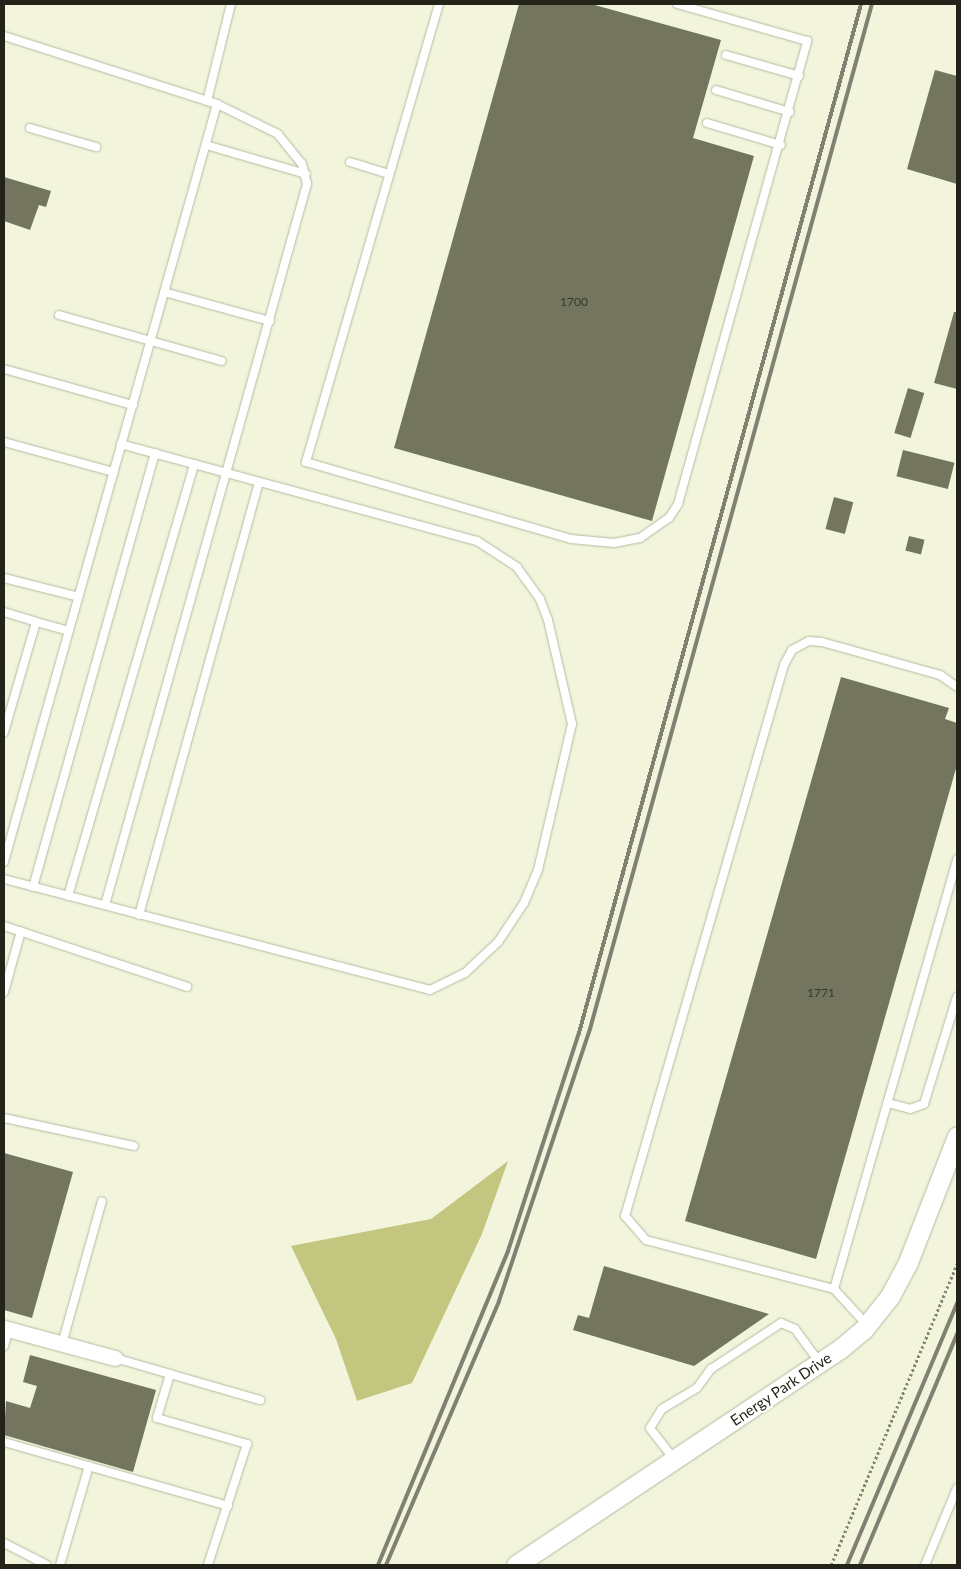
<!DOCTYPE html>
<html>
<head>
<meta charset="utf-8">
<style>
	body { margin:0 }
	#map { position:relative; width:961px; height:1569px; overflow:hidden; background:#f2f5dc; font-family:Lato,sans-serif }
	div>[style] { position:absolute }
	.water>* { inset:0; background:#c2c67e }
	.building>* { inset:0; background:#73755f; transform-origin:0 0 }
	.path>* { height:2.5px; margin-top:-1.25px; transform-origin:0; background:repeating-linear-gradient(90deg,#848575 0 2.5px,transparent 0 5px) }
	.roads { filter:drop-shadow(0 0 1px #b6b9a1) drop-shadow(0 0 1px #b6b9a1) }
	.service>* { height:8px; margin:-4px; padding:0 4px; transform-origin:4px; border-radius:4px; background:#fff }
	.minor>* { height:15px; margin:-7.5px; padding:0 7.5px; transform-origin:7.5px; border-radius:7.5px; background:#fff }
	.tertiary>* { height:19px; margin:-9.5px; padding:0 9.5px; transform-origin:9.5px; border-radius:9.5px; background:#fff }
	.rail>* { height:4px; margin:-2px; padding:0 2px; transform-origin:2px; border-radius:2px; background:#808171 }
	span { translate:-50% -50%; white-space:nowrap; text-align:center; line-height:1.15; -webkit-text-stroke:4.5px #fff; paint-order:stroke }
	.number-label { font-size:12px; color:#37382b }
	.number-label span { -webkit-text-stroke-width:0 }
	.street-label { font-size:15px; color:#23231a }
	.frame { position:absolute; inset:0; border:5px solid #23231a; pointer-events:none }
</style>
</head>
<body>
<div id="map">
	<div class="water">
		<i style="clip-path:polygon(508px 1161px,482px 1234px,412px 1383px,357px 1401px,336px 1339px,291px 1246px,431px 1219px)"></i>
	</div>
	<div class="building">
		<i style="clip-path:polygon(519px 4px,591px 4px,721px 40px,693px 138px,754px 156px,652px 521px,394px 448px)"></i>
		<i style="clip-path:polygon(935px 70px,957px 76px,957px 184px,907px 169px)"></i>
		<i style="clip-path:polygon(4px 177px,51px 191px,46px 207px,39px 205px,30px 230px,4px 221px)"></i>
		<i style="clip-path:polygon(954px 312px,957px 312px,957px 389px,934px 383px)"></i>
		<i style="left:908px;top:388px;width:17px;height:47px;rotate:17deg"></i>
		<i style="left:903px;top:450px;width:53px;height:27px;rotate:14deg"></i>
		<i style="left:834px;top:497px;width:20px;height:33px;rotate:15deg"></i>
		<i style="left:909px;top:536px;width:16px;height:15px;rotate:14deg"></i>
		<i style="clip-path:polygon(841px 677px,949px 708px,945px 719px,957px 723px,957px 765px,816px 1259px,685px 1221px)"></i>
		<i style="clip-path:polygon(4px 1153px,73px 1172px,32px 1318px,4px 1310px)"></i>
		<i style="clip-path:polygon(604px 1266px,769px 1314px,694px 1366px,573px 1330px,578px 1315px,589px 1318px)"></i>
		<i style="clip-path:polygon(30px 1355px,156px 1390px,133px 1472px,4px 1435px,6px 1401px,30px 1408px,37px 1386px,23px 1382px)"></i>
	</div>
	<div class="path">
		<i style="left:831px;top:1565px;width:326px;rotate:-67.3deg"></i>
	</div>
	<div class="roads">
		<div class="service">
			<i style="left:439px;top:4px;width:477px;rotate:106.2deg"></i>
			<i style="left:306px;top:462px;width:276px;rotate:16.2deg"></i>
			<i style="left:571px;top:539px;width:43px;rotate:5.3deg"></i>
			<i style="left:614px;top:543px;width:26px;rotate:-11deg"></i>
			<i style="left:640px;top:538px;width:35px;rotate:-35deg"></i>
			<i style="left:669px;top:518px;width:17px;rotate:-57deg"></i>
			<i style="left:678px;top:504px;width:481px;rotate:-74.4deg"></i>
			<i style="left:807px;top:41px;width:135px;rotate:-164.1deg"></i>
			<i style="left:4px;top:36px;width:224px;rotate:17.7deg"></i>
			<i style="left:217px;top:104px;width:787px;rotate:105.7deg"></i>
			<i style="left:726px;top:55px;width:76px;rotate:16deg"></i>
			<i style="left:716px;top:90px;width:77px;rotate:16.6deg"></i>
			<i style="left:207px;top:101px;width:100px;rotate:-76.1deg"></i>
			<i style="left:707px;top:123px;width:77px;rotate:16.6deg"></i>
			<i style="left:30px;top:128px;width:69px;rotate:16.1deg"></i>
			<i style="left:206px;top:145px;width:104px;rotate:16.2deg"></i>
			<i style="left:350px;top:162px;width:41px;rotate:17.1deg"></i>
			<i style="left:164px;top:292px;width:110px;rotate:15.3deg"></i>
			<i style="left:59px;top:315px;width:169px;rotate:15.8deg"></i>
			<i style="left:4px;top:369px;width:134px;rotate:15.6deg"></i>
			<i style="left:4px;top:442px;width:114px;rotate:15.3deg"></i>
			<i style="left:4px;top:578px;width:77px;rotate:14.2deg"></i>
			<i style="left:4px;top:612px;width:34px;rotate:17deg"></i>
			<i style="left:36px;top:622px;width:115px;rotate:106.2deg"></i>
			<i style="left:36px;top:622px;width:34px;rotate:15deg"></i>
			<i style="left:4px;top:879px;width:440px;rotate:14.6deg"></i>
			<i style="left:430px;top:990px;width:39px;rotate:-26deg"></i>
			<i style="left:465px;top:973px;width:45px;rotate:-43.2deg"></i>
			<i style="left:498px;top:942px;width:47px;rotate:-56.3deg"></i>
			<i style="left:524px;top:903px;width:36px;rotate:-67deg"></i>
			<i style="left:538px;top:870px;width:150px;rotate:-76.9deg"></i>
			<i style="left:572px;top:724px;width:107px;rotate:-103deg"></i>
			<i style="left:548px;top:620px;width:22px;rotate:-111deg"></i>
			<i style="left:540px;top:599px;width:39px;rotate:-126deg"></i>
			<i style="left:517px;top:567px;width:48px;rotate:-147deg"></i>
			<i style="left:477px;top:541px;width:369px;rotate:-164.8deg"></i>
			<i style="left:33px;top:887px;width:451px;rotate:-74.3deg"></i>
			<i style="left:68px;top:896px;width:450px;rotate:-73.7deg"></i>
			<i style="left:105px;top:905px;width:749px;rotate:-74.35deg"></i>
			<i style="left:307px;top:184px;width:21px;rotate:-104deg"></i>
			<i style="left:302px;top:164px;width:38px;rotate:-129deg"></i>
			<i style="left:278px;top:134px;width:68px;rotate:-153.8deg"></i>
			<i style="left:139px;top:915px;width:448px;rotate:-74.5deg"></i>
			<i style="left:4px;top:926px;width:193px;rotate:18.4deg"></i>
			<i style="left:4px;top:992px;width:63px;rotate:-74.4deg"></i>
			<i style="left:888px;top:1103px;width:23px;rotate:15deg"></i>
			<i style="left:910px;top:1109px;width:15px;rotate:-20deg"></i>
			<i style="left:924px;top:1104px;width:112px;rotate:-72.9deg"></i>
			<i style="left:4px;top:1118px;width:133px;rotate:12.2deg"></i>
			<i style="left:834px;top:1289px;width:447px;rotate:-74deg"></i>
			<i style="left:867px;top:1325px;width:49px;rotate:-132.5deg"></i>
			<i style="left:834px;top:1289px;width:194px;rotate:-165.4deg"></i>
			<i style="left:646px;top:1240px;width:32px;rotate:-131deg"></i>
			<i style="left:625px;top:1216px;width:573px;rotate:-73.9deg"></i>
			<i style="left:784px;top:665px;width:17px;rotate:-62deg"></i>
			<i style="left:792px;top:650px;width:19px;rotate:-28deg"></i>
			<i style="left:809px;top:641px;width:13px;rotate:4deg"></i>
			<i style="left:822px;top:642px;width:123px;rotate:15.6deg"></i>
			<i style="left:940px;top:675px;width:21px;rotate:35deg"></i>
			<i style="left:62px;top:1344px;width:148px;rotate:-74.4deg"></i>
			<i style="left:4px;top:1346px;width:18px;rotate:-74deg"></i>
			<i style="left:115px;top:1358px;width:57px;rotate:16.2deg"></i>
			<i style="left:170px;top:1374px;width:46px;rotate:106.5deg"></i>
			<i style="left:157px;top:1418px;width:94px;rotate:16.1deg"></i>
			<i style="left:247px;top:1444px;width:127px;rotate:107.9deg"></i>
			<i style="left:170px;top:1374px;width:94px;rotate:16.1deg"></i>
			<i style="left:4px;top:1442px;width:233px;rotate:15.9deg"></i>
			<i style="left:674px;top:1459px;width:39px;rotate:-128deg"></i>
			<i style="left:650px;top:1428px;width:22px;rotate:-58deg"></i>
			<i style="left:662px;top:1409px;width:41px;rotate:-31deg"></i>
			<i style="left:697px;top:1388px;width:24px;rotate:-54deg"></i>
			<i style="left:711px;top:1369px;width:84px;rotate:-33.3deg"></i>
			<i style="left:781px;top:1323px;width:15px;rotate:23deg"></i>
			<i style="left:795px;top:1329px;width:42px;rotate:53.7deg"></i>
			<i style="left:4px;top:1543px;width:48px;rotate:27.1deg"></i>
			<i style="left:60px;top:1565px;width:103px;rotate:-73.7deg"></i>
			<i style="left:925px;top:1565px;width:83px;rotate:-67.4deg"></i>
		</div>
		<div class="minor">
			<i style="left:4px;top:1328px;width:115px;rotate:15.1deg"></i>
		</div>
		<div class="tertiary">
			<i style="left:516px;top:1565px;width:389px;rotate:-33.7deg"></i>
			<i style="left:840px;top:1349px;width:30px;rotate:-40deg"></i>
			<i style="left:863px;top:1330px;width:43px;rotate:-51.5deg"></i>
			<i style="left:890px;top:1296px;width:38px;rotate:-62deg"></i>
			<i style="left:908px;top:1262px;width:135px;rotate:-68.7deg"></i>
		</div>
	</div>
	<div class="rail">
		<i style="left:378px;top:1565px;width:340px;rotate:-67.5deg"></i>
		<i style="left:508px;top:1251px;width:229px;rotate:-72deg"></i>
		<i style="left:579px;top:1033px;width:1067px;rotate:-74.67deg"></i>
		<i style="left:386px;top:1565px;width:287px;rotate:-66.8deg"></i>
		<i style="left:499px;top:1301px;width:287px;rotate:-71.5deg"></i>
		<i style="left:590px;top:1029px;width:1063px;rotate:-74.62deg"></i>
		<i style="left:847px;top:1565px;width:284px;rotate:-67.2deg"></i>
		<i style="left:860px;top:1565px;width:251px;rotate:-67.2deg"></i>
	</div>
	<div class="number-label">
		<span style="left:574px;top:302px">1700</span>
		<span style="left:821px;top:993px">1771</span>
	</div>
	<div class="street-label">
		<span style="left:781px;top:1389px;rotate:-34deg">Energy Park Drive</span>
	</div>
	<div class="frame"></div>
</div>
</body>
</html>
